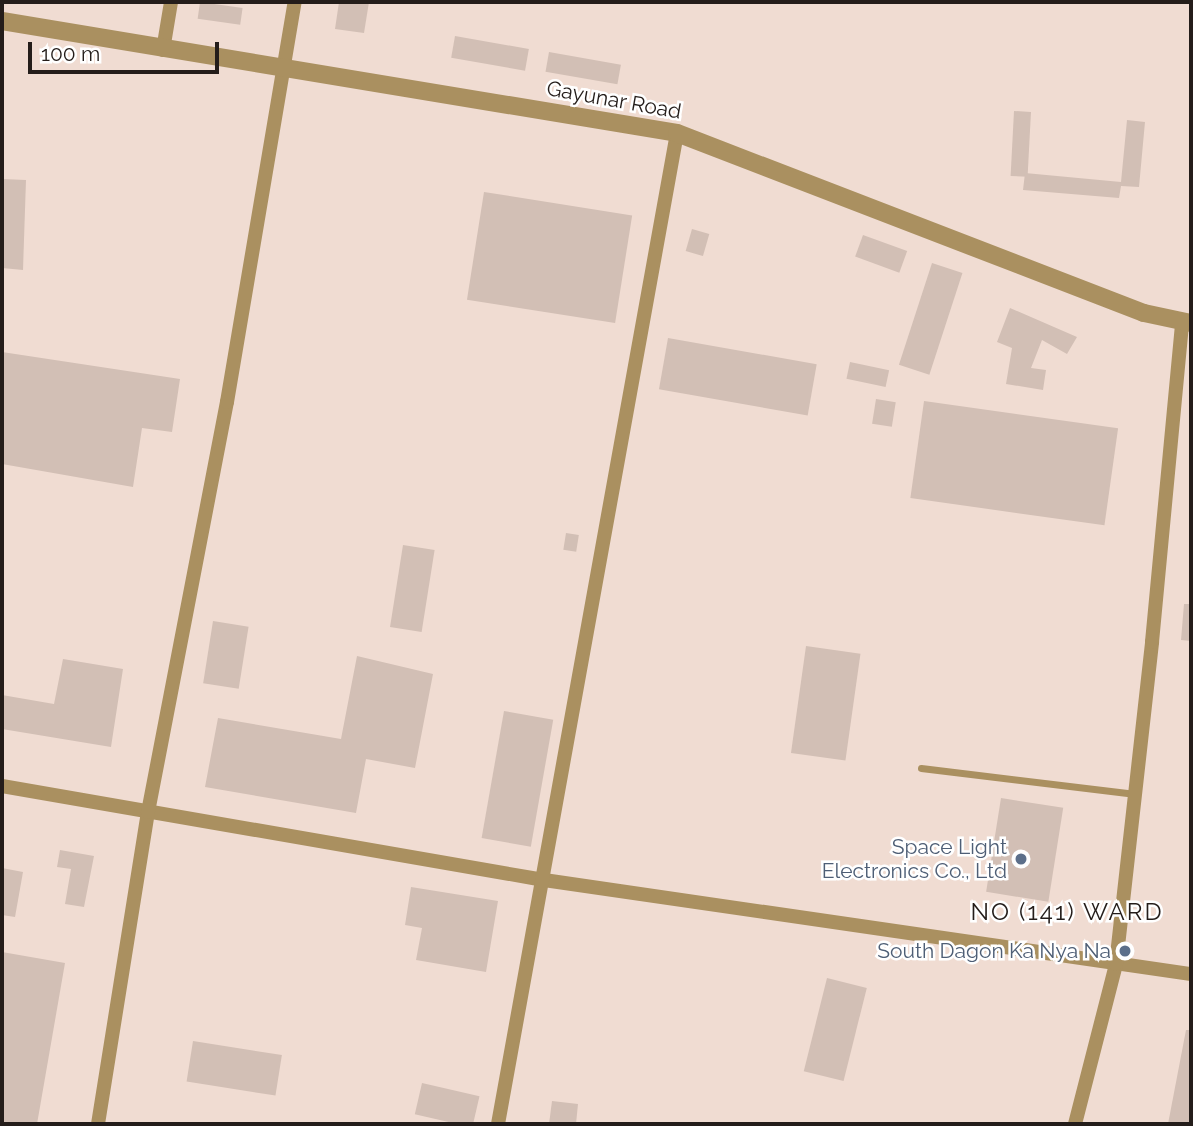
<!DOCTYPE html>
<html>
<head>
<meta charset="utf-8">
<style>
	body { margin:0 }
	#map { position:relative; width:1193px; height:1126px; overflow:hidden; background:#f0dcd2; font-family:Raleway,sans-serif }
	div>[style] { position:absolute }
	.building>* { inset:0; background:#d2bfb5; transform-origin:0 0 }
	.service>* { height:7px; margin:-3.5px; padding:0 3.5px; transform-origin:3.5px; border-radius:3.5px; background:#aa9060 }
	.minor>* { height:14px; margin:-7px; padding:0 7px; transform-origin:7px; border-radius:7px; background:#aa9060 }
	.tertiary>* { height:18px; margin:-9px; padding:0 9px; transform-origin:9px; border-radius:9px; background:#aa9060 }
	.dots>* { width:19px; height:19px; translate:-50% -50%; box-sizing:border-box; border:4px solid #fff; border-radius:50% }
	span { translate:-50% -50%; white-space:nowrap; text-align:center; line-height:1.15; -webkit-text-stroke:5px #fff; paint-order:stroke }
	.street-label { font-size:21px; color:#241d1a }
	.service-label { font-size:21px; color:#4e5e75 }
	.right { translate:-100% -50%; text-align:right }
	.quarter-label { font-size:24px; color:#241d1a; letter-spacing:2px }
	.frame { position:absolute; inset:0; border:4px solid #241d1a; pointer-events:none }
	.scale { position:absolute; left:28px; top:42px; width:191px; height:32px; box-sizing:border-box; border:4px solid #241d1a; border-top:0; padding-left:9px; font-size:21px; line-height:24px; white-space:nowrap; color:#241d1a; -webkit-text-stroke:5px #fff; paint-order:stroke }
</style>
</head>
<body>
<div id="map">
	<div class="building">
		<i style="left:200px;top:2px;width:43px;height:17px;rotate:8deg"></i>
		<i style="clip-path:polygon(339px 2px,369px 2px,364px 33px,335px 29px)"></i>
		<i style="left:455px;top:36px;width:75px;height:22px;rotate:10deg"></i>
		<i style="left:549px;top:52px;width:73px;height:20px;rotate:10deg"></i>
		<i style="left:1014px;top:111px;width:17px;height:65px;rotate:3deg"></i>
		<i style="clip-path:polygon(1127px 120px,1145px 122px,1139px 187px,1121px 186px,1119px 198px,1023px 190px,1025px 173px,1121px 182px)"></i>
		<i style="clip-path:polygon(2px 179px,26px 180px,23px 270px,2px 268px)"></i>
		<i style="left:484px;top:192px;width:150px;height:109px;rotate:9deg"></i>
		<i style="left:692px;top:229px;width:18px;height:23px;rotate:16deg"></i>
		<i style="left:863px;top:235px;width:47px;height:23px;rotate:20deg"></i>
		<i style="left:932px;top:263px;width:32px;height:107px;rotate:18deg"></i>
		<i style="clip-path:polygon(1010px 308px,1077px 337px,1067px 354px,1042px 340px,1031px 368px,1046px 370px,1043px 390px,1006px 384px,1012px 348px,997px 342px)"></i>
		<i style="left:668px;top:338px;width:151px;height:52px;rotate:10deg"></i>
		<i style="clip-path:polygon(2px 352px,180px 379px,172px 432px,142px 428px,133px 487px,2px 464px)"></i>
		<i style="left:850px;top:362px;width:40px;height:17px;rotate:12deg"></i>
		<i style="left:876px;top:399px;width:20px;height:25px;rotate:9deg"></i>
		<i style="left:924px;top:401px;width:196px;height:98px;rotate:8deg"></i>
		<i style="left:566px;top:533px;width:13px;height:17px;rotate:9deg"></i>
		<i style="left:403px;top:545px;width:32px;height:83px;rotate:9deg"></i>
		<i style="clip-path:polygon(1184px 604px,1191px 604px,1191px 641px,1181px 640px)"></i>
		<i style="left:213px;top:621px;width:36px;height:63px;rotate:9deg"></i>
		<i style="left:806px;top:646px;width:55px;height:108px;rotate:8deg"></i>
		<i style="clip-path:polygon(357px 656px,433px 674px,415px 768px,366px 759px,356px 813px,205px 787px,218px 718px,341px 739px)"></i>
		<i style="clip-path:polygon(63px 659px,123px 669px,111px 747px,2px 729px,2px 695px,54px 704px)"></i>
		<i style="left:504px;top:711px;width:50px;height:129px;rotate:10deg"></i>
		<i style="left:1001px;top:798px;width:63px;height:95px;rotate:9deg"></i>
		<i style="clip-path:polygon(60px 850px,94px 856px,84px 907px,65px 904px,71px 869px,57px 867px)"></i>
		<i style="clip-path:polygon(2px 868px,23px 872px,15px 917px,2px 915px)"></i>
		<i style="clip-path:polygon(411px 887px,498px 901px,486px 972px,416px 960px,422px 928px,405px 925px)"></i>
		<i style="clip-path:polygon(2px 952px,65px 963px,37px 1124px,2px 1124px)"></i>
		<i style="left:827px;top:978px;width:41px;height:96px;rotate:14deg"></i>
		<i style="clip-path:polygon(1186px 1030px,1191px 1030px,1191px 1124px,1168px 1124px)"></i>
		<i style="left:193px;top:1041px;width:90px;height:41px;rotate:9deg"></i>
		<i style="left:422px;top:1083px;width:59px;height:32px;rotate:13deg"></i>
		<i style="clip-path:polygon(552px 1101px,578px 1104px,576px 1124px,549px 1124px)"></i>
	</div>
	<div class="service">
		<i style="left:921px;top:768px;width:216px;rotate:6.9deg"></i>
	</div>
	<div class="minor">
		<i style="left:163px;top:50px;width:49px;rotate:-80.5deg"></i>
		<i style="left:2px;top:786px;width:550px;rotate:9.84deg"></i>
		<i style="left:544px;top:880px;width:654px;rotate:8.27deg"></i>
		<i style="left:98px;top:1124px;width:316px;rotate:-80.9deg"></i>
		<i style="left:148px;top:812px;width:418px;rotate:-79.1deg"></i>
		<i style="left:227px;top:402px;width:406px;rotate:-80.4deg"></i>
		<i style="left:498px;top:1124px;width:1007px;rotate:-79.76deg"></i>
		<i style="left:1075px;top:1124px;width:165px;rotate:-75.6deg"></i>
		<i style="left:1116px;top:964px;width:324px;rotate:-83.6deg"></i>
		<i style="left:1152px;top:642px;width:321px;rotate:-84.6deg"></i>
	</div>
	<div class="tertiary">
		<i style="left:2px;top:21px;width:684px;rotate:9.42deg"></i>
		<i style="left:677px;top:133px;width:500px;rotate:21.08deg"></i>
		<i style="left:1144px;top:313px;width:48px;rotate:12deg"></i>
	</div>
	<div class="dots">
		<i style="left:1021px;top:859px;background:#5c6f8a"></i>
		<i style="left:1125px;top:951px;background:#5c6f8a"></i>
	</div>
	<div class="street-label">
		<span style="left:614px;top:100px;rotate:10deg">Gayunar Road</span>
	</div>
	<div class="service-label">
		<span class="right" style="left:1007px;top:859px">Space Light<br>Electronics Co., Ltd</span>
		<span class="right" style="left:1111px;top:951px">South Dagon Ka Nya Na</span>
	</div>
	<div class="quarter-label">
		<span style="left:1067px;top:912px">NO (141) WARD</span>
	</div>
	<div class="frame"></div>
	<div class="scale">100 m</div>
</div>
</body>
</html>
